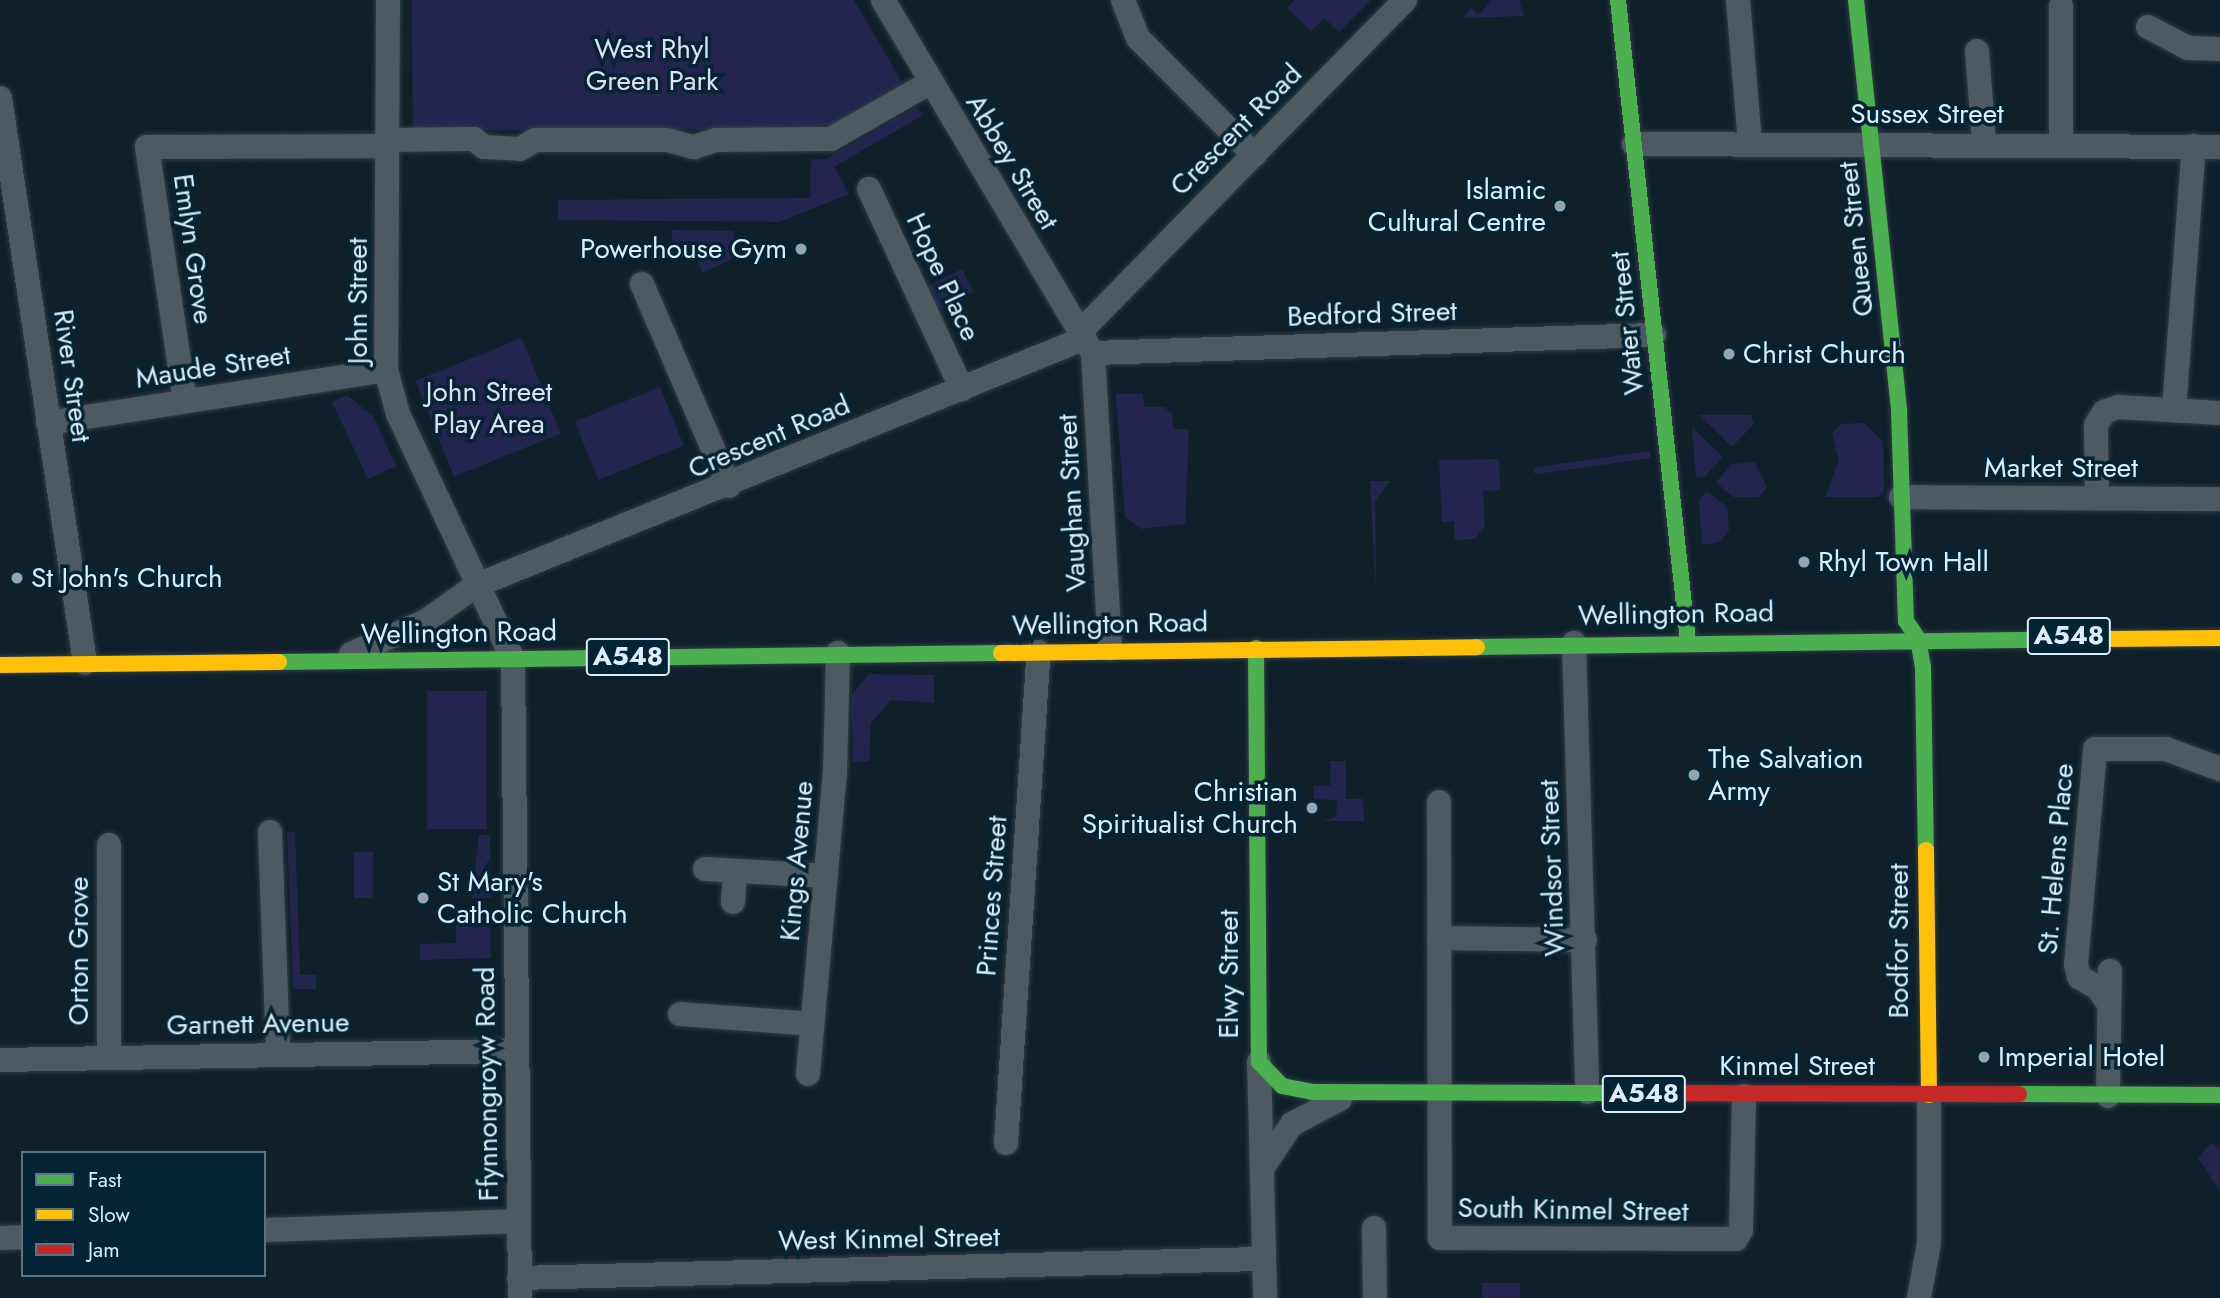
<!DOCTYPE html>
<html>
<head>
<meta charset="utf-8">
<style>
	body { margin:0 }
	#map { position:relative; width:2220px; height:1298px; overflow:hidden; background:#0f202a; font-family:Jost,sans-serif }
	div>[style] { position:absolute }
	.green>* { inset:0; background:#23254f; transform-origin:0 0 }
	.roads { filter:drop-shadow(0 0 2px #303c44) drop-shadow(0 0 2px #303c44) }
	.street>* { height:24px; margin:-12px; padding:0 12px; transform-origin:12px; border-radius:12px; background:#4d5a61 }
	.fast>* { height:16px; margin:-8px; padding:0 8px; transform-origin:8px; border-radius:8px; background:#4caf50 }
	.slow>* { height:16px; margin:-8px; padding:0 8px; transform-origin:8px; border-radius:8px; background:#ffc107 }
	.jam>* { height:16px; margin:-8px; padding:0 8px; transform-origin:8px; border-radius:8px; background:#c62828 }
	.dots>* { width:19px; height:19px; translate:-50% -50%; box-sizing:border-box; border:4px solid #042435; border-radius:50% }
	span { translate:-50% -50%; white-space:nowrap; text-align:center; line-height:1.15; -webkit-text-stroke:7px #042435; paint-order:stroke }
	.shield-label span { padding:2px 5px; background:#042435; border:2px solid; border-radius:5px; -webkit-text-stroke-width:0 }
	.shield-label { font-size:26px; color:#dbedf8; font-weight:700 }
	.park-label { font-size:28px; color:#dde0f4 }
	.street-label { font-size:28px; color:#dbedf8 }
	.poi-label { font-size:28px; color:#dbedf8 }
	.right { translate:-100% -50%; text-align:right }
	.left { translate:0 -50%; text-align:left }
	.legend { position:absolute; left:21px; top:1151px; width:245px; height:126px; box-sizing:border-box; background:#042435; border:2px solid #5a7483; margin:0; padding:9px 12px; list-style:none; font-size:21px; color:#dbedf8 }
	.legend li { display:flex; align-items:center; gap:14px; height:35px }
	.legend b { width:35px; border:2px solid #5a7483 }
</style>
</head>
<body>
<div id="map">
	<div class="green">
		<i style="clip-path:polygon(412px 0,854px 0,903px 84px,824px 129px,413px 131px)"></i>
		<i style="clip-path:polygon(1294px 0,1371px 0,1339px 32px,1324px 18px,1311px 31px,1287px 8px)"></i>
		<i style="clip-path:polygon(1492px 0,1519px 0,1524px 16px,1462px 18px,1471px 8px,1478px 15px)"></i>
		<i style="clip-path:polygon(916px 107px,923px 115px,834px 167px,849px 194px,779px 222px,558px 220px,558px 200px,810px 198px,811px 160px,826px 159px)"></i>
		<i style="clip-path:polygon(672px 230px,733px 231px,738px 256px,703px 273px,694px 254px,673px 263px)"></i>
		<i style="left:962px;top:269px;width:25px;height:41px;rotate:63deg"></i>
		<i style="left:522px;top:338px;width:103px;height:115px;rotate:68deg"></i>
		<i style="left:660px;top:387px;width:63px;height:92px;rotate:68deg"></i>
		<i style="clip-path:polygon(1116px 394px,1143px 394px,1144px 407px,1164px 407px,1172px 413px,1173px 429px,1189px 429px,1185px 524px,1141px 529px,1125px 517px)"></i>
		<i style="clip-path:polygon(347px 395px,373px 416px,396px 466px,368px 479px,332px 402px)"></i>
		<i style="clip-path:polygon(1699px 415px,1751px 415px,1754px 424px,1732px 447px)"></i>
		<i style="clip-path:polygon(1864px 423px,1883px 441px,1884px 491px,1877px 497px,1825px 497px,1839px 461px,1832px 433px,1841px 424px)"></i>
		<i style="clip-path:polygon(1692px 427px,1723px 457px,1704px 477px,1696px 478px)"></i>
		<i style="left:1650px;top:451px;width:7px;height:117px;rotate:82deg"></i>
		<i style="clip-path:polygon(1499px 459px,1500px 490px,1483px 491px,1485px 527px,1474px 539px,1455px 540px,1454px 521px,1442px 522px,1439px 460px)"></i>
		<i style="clip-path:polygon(1755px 462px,1767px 487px,1759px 497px,1733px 497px,1716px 482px,1732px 464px)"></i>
		<i style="clip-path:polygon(1370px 481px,1390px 481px,1375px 502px,1376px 595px)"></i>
		<i style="clip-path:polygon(1707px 491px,1727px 507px,1729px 531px,1719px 542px,1702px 545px,1699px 500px)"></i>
		<i style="clip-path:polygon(869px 674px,934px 675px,934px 703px,891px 700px,871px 723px,869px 761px,853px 762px,851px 696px)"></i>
		<i style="left:427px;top:691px;width:60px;height:138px"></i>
		<i style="clip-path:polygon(1330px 761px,1346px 761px,1346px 799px,1363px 799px,1364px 821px,1323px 821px,1336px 817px,1337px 800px,1314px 799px,1313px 786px,1331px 785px)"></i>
		<i style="clip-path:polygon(287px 832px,295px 832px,300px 975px,316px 975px,316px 989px,293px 989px)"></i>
		<i style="clip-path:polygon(479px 835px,490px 835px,491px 898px,472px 898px)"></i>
		<i style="left:354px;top:852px;width:19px;height:46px"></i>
		<i style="clip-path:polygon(490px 912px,491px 958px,420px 960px,420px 944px,456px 943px,456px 913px)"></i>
		<i style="clip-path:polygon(2211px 1143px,2220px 1147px,2220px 1191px,2198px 1158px)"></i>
		<i style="left:1482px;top:1283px;width:38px;height:15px"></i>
	</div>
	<div class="roads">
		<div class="street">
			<i style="left:388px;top:0;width:370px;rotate:90.3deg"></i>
			<i style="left:386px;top:370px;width:46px;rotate:74.7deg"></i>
			<i style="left:398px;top:414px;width:271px;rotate:64.9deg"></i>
			<i style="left:513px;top:659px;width:639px;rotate:89.37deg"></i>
			<i style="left:883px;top:0;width:411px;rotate:59.3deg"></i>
			<i style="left:1093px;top:353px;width:296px;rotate:86.7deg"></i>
			<i style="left:1123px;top:0;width:41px;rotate:68.5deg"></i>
			<i style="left:1138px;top:38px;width:165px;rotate:45.2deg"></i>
			<i style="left:1738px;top:0;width:144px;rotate:85.2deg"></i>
			<i style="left:2061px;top:6px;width:138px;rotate:90deg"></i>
			<i style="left:2148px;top:27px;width:45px;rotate:27.7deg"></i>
			<i style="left:2188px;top:48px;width:32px;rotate:2deg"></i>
			<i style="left:1977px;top:51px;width:92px;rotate:85.6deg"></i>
			<i style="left:0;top:98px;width:571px;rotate:81.44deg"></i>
			<i style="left:387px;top:140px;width:87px;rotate:-0.7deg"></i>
			<i style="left:474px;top:139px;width:13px;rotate:39deg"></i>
			<i style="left:484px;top:147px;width:36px;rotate:3deg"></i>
			<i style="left:520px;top:149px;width:17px;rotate:-31deg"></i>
			<i style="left:535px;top:140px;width:132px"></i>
			<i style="left:667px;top:140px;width:28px;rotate:15deg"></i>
			<i style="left:694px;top:147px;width:23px;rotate:-18deg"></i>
			<i style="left:716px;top:140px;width:115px;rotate:-0.5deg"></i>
			<i style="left:831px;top:139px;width:115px;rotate:-29.7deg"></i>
			<i style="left:1634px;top:144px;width:586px;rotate:0.29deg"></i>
			<i style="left:869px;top:189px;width:221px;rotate:65.1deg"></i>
			<i style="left:642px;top:284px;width:220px;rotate:66.7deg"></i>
			<i style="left:1081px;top:331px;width:463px;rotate:-45.6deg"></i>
			<i style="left:1093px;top:353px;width:561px;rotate:-1.84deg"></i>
			<i style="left:185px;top:401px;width:257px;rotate:-98.5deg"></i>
			<i style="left:147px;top:147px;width:240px;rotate:-0.2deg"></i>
			<i style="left:2174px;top:410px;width:265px;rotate:-85.7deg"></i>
			<i style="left:48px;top:423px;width:342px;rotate:-8.9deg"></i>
			<i style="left:1901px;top:497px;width:319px;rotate:0.4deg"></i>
			<i style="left:2097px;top:498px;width:73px;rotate:-90.8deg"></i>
			<i style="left:2096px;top:425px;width:15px;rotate:-58deg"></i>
			<i style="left:2104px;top:412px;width:15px;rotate:-20deg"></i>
			<i style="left:2118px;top:407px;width:102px;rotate:3.4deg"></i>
			<i style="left:1574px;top:643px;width:449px;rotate:88.3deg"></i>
			<i style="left:351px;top:654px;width:82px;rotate:-23.7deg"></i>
			<i style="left:426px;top:621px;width:60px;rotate:-35.5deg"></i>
			<i style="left:475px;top:586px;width:658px;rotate:-22.12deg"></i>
			<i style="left:1439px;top:802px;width:436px;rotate:89.9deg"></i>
			<i style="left:1440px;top:1238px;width:296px;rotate:0.2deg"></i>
			<i style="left:1736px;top:1239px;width:10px;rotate:-61deg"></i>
			<i style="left:1741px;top:1230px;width:134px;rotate:-88.7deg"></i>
			<i style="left:270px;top:832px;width:221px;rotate:87.9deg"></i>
			<i style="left:109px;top:845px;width:212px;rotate:90deg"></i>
			<i style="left:705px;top:869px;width:121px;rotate:3.3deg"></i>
			<i style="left:733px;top:902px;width:31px;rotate:-86deg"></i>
			<i style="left:1439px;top:938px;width:146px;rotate:0.8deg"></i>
			<i style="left:2109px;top:1004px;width:19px;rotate:-125deg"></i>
			<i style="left:2098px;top:988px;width:22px;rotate:-150deg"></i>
			<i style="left:2079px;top:977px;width:13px;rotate:-103deg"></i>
			<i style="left:2076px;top:964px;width:216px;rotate:-84.9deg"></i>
			<i style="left:2095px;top:749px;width:71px"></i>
			<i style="left:2166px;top:749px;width:58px;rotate:20.3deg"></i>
			<i style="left:680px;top:1014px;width:132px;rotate:4.3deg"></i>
			<i style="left:0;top:1060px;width:517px;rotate:-1deg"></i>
			<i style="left:1259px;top:1062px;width:236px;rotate:88.5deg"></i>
			<i style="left:808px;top:1074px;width:301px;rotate:-84.9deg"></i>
			<i style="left:835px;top:774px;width:121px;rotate:-88.6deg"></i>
			<i style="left:2108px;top:1096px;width:125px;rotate:-89.1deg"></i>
			<i style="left:1006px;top:1143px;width:492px;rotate:-86.2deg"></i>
			<i style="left:1263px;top:1167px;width:52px;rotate:-56deg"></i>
			<i style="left:1292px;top:1124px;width:54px;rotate:-27.5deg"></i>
			<i style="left:1374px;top:1228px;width:70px;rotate:89.2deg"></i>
			<i style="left:264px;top:1230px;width:254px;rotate:-2deg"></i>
			<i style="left:0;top:1238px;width:23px;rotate:-2deg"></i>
			<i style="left:519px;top:1278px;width:741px;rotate:-1.47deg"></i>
			<i style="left:1919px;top:1298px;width:56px;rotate:-79.7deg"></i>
			<i style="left:1929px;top:1243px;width:148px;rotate:-90deg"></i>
		</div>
		<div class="fast">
			<i style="left:1618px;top:0;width:645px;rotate:83.77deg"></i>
			<i style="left:1856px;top:0;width:413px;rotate:84deg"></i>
			<i style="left:1899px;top:411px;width:210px;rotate:88.1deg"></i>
			<i style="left:1906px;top:621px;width:22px;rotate:56deg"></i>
			<i style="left:1918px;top:639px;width:29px;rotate:80deg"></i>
			<i style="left:1923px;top:668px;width:182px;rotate:89.1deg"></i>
			<i style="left:1477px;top:647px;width:626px;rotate:-0.73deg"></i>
			<i style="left:1256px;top:648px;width:414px;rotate:89.6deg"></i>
			<i style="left:1259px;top:1062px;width:33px;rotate:46deg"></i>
			<i style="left:1282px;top:1086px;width:31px;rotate:11deg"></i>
			<i style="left:1312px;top:1092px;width:342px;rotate:0.2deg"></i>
			<i style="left:279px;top:662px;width:722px;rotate:-0.71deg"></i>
			<i style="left:2019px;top:1094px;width:201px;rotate:0.3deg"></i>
		</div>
		<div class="slow">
			<i style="left:2103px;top:639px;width:117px;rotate:-0.5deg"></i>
			<i style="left:1001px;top:653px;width:476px;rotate:-0.7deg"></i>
			<i style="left:0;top:665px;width:279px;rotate:-0.6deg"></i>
			<i style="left:1926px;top:850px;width:245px;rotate:89.3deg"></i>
		</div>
		<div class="jam">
			<i style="left:1654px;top:1093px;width:365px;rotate:0.2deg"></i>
		</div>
	</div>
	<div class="dots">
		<i style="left:1560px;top:206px;background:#94a5b0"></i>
		<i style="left:801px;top:249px;background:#94a5b0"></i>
		<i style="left:1729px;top:354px;background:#94a5b0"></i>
		<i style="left:1804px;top:562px;background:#94a5b0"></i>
		<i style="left:17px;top:578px;background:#94a5b0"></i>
		<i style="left:1694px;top:775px;background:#94a5b0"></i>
		<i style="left:1312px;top:808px;background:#94a5b0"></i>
		<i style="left:423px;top:898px;background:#94a5b0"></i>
		<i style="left:1984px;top:1057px;background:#94a5b0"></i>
	</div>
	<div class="shield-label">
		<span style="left:2069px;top:636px">A548</span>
		<span style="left:628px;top:657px">A548</span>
		<span style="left:1644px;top:1094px">A548</span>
	</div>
	<div class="park-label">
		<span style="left:652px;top:65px">West Rhyl<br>Green Park</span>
		<span style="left:489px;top:408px">John Street<br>Play Area</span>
	</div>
	<div class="street-label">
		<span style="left:1927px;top:114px">Sussex Street</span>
		<span style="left:1236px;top:130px;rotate:-45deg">Crescent Road</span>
		<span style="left:1012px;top:162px;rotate:59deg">Abbey Street</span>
		<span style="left:1856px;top:239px;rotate:-96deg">Queen Street</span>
		<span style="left:193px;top:249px;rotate:82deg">Emlyn Grove</span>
		<span style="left:943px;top:277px;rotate:65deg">Hope Place</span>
		<span style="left:358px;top:301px;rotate:-90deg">John Street</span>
		<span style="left:1372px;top:314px;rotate:-2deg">Bedford Street</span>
		<span style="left:1627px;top:323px;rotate:-96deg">Water Street</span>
		<span style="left:213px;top:367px;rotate:-9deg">Maude Street</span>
		<span style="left:72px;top:376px;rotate:82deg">River Street</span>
		<span style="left:769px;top:437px;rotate:-23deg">Crescent Road</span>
		<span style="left:2061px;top:468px">Market Street</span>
		<span style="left:1072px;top:503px;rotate:-93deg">Vaughan Street</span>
		<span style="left:1676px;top:614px;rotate:-1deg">Wellington Road</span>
		<span style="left:1110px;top:624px;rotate:-1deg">Wellington Road</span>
		<span style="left:459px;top:633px;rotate:-1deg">Wellington Road</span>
		<span style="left:2056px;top:859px;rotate:-85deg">St. Helens Place</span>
		<span style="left:797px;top:861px;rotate:-85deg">Kings Avenue</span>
		<span style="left:1552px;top:868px;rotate:-92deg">Windsor Street</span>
		<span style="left:992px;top:896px;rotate:-86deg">Princes Street</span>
		<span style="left:1899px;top:941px;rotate:-90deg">Bodfor Street</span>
		<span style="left:79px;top:951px;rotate:-90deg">Orton Grove</span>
		<span style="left:1229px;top:974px;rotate:-90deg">Elwy Street</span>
		<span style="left:258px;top:1024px;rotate:-1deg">Garnett Avenue</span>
		<span style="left:1797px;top:1066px">Kinmel Street</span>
		<span style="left:487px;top:1084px;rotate:-91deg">Ffynnongroyw Road</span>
		<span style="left:1573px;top:1210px;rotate:1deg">South Kinmel Street</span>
		<span style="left:889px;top:1239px;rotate:-1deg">West Kinmel Street</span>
	</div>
	<div class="poi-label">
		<span class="right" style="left:1546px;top:206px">Islamic<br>Cultural Centre</span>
		<span class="right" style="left:787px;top:249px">Powerhouse Gym</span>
		<span class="left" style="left:1743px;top:354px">Christ Church</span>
		<span class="left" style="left:1818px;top:562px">Rhyl Town Hall</span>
		<span class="left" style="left:31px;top:578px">St John's Church</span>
		<span class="left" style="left:1708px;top:775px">The Salvation<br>Army</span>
		<span class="right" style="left:1298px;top:808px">Christian<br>Spiritualist Church</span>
		<span class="left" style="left:437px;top:898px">St Mary's<br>Catholic Church</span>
		<span class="left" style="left:1998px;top:1057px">Imperial Hotel</span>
	</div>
	<ul class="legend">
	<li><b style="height:9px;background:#4caf50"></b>Fast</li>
	<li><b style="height:9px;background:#ffc107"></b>Slow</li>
	<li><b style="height:9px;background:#c62828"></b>Jam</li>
	</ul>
</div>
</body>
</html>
